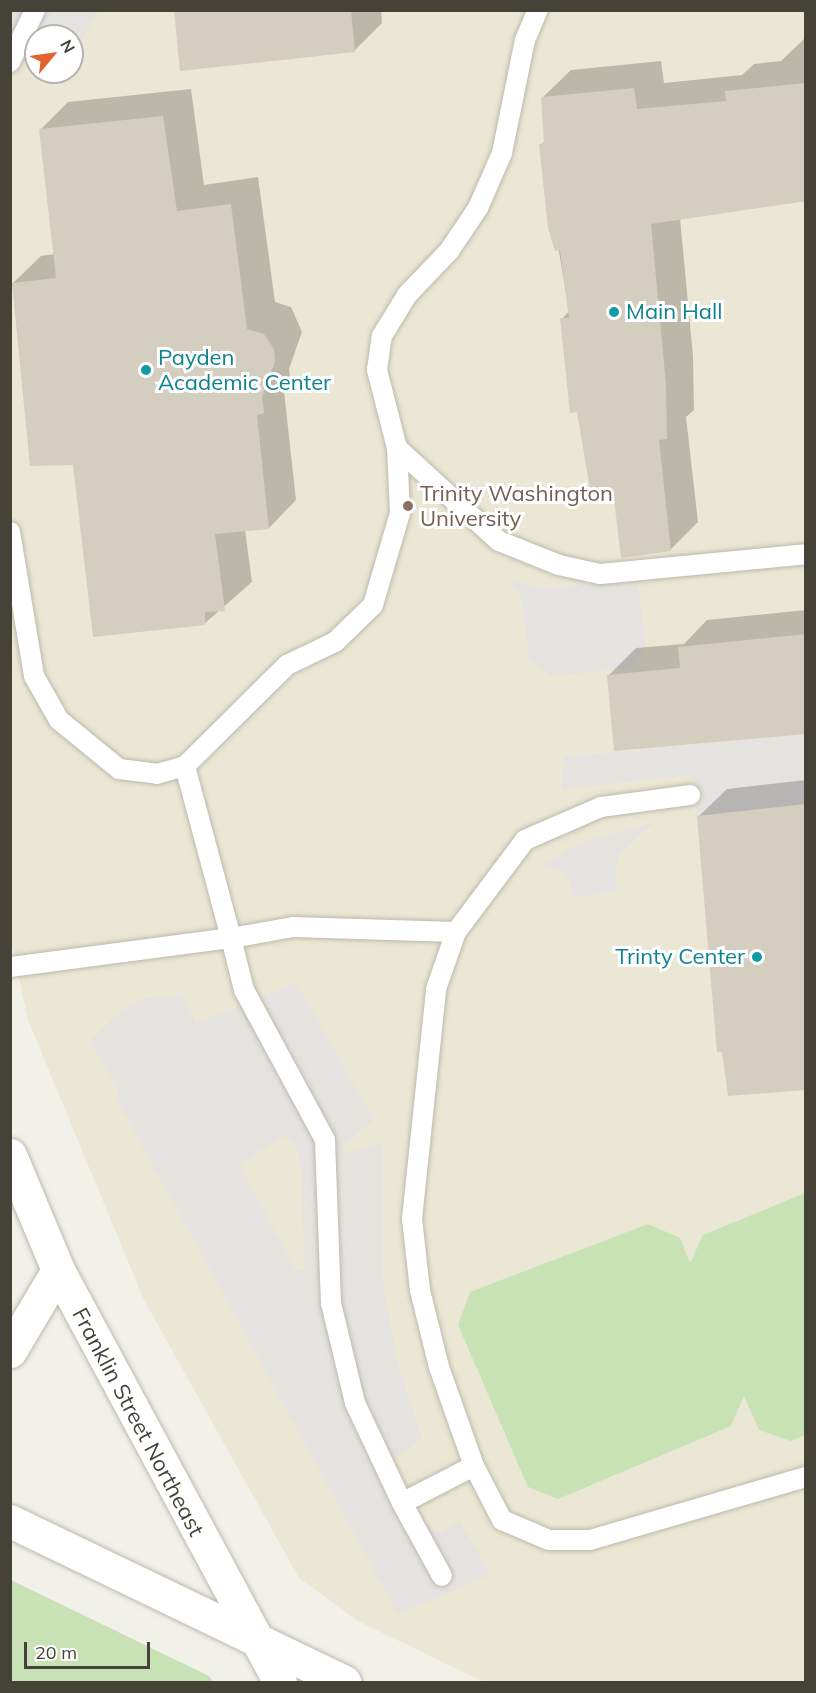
<!DOCTYPE html>
<html>
<head>
<meta charset="utf-8">
<style>
	body { margin:0 }
	#map { position:relative; width:816px; height:1693px; overflow:hidden; background:#f2f1e9; font-family:Mulish,sans-serif }
	div>[style] { position:absolute }
	.education>* { inset:0; background:#eae7d4 }
	.green>* { inset:0; background:#c8e2b6 }
	.parking>* { inset:0; background:#e4e3e0 }
	.shadow>* { inset:0; background:#0003 }
	.building>* { inset:0; background:#d3cebf }
	.roads { filter:drop-shadow(0 0 2px #bdb9ac) drop-shadow(0 0 2px #bdb9ac) }
	.service>* { height:20px; margin:-10px; padding:0 10px; transform-origin:10px; border-radius:10px; background:#fff }
	.tertiary>* { height:33px; margin:-16.5px; padding:0 16.5px; transform-origin:16.5px; border-radius:16.5px; background:#fff }
	.dots>* { width:16px; height:16px; translate:-50% -50%; box-sizing:border-box; border:3px solid #fff; border-radius:50% }
	span { translate:-50% -50%; white-space:nowrap; text-align:center; line-height:1.15; -webkit-text-stroke:6px #fff; paint-order:stroke }
	.culture-label { font-size:22px; color:#0d838f }
	.left { translate:0 -50%; text-align:left }
	.right { translate:-100% -50%; text-align:right }
	.education-label { font-size:22px; color:#785e54 }
	.street-label { font-size:22px; color:#454238 }
	.frame { position:absolute; inset:0; border:12px solid #454238; pointer-events:none }
	.north { position:absolute; left:24px; top:24px; width:60px; height:60px; box-sizing:border-box; background:#fff; border:2px solid #b5b3af; border-radius:50%; rotate:61deg; font-size:16px; font-weight:700; line-height:24px; text-align:center; color:#454238 }
	.north::after { content:''; display:block; margin:auto; width:21px; height:27px; background:#e3622f; clip-path:polygon(50% 0,100% 100%,50% 72%,0 100%) }
	.scale { position:absolute; left:24px; top:1642px; width:126px; height:27px; box-sizing:border-box; border:3px solid #454238; border-top:0; padding-left:8px; font-size:18px; line-height:21px; white-space:nowrap; color:#454238; -webkit-text-stroke:4px #fff; paint-order:stroke }
</style>
</head>
<body>
<div id="map">
	<div class="education">
		<i style="clip-path:polygon(evenodd,10px 11px,805px 11px,805px 1682px,484px 1682px,358px 1621px,299px 1578px,144px 1300px,28px 1020px,11px 940px,10px 11px,36px 36px,72px 36px,72px 72px,36px 72px,36px 36px)"></i>
	</div>
	<div class="green">
		<i style="clip-path:polygon(805px 1193px,805px 1435px,791px 1441px,759px 1430px,744px 1396px,731px 1426px,558px 1499px,528px 1487px,458px 1325px,470px 1292px,648px 1224px,680px 1238px,690px 1263px,703px 1235px)"></i>
		<i style="clip-path:polygon(11px 1580px,209px 1676px,213px 1682px,11px 1682px)"></i>
	</div>
	<div class="parking">
		<i style="clip-path:polygon(10px 11px,98px 11px,72px 60px,72px 36px,36px 36px,36px 56px,11px 62px)"></i>
		<i style="clip-path:polygon(510px 580px,543px 588px,637px 581px,646px 647px,629px 668px,551px 676px,529px 660px,522px 598px)"></i>
		<i style="clip-path:polygon(805px 734px,805px 804px,697px 816px,692px 775px,562px 789px,564px 757px)"></i>
		<i style="clip-path:polygon(655px 822px,621px 852px,615px 869px,618px 892px,573px 897px,566px 873px,540px 866px,586px 841px)"></i>
		<i style="clip-path:polygon(evenodd,297px 983px,374px 1120px,342px 1146px,345px 1154px,380px 1143px,383px 1149px,383px 1282px,398px 1363px,422px 1439px,395px 1459px,395px 1466px,432px 1531px,440px 1533px,460px 1521px,490px 1575px,398px 1614px,116px 1098px,120px 1094px,90px 1041px,122px 1010px,145px 998px,181px 995px,196px 1023px,297px 983px,284px 1136px,294px 1141px,302px 1169px,304px 1270px,296px 1270px,239px 1164px,284px 1136px)"></i>
	</div>
	<div class="shadow">
		<i style="clip-path:polygon(175px 10px,381px 10px,382px 23px,354px 51px)"></i>
		<i style="clip-path:polygon(806px 37px,806px 201px,680px 218px,693px 356px,694px 410px,686px 417px,698px 522px,670px 550px,615px 498px,562px 319px,569px 311px,541px 145px,545px 140px,543px 97px,571px 70px,661px 61px,664px 83px,742px 75px,754px 64px,781px 61px)"></i>
		<i style="clip-path:polygon(191px 89px,204px 185px,258px 177px,275px 302px,291px 307px,302px 332px,289px 369px,291px 384px,284px 391px,296px 500px,269px 528px,245px 530px,252px 582px,204px 624px,75px 463px,13px 283px,41px 256px,55px 254px,40px 130px,68px 102px)"></i>
		<i style="clip-path:polygon(806px 610px,806px 732px,608px 676px,636px 648px,684px 644px,707px 620px)"></i>
		<i style="clip-path:polygon(806px 780px,806px 1086px,699px 816px,727px 789px)"></i>
	</div>
	<div class="building">
		<i style="clip-path:polygon(174px 10px,351px 10px,355px 52px,180px 71px)"></i>
		<i style="clip-path:polygon(806px 83px,806px 201px,651px 224px,666px 384px,667px 439px,659px 440px,671px 551px,621px 558px,614px 499px,592px 501px,577px 412px,570px 413px,560px 318px,569px 318px,560px 250px,555px 251px,548px 228px,539px 144px,544px 143px,541px 97px,634px 88px,637px 109px,726px 101px,725px 91px)"></i>
		<i style="clip-path:polygon(163px 116px,177px 211px,231px 204px,247px 329px,264px 334px,274px 349px,275px 361px,262px 397px,264px 413px,257px 415px,269px 529px,215px 534px,225px 611px,205px 612px,205px 625px,93px 637px,73px 465px,30px 466px,12px 283px,56px 278px,39px 129px)"></i>
		<i style="clip-path:polygon(806px 634px,806px 734px,614px 751px,607px 675px,680px 668px,678px 647px)"></i>
		<i style="clip-path:polygon(806px 804px,806px 1090px,728px 1096px,722px 1052px,717px 1052px,697px 816px)"></i>
	</div>
	<div class="roads">
		<div class="service">
			<i style="left:10px;top:62px;width:58px;rotate:-64.3deg"></i>
			<i style="left:397px;top:448px;width:138px;rotate:42.4deg"></i>
			<i style="left:499px;top:541px;width:65px;rotate:21.8deg"></i>
			<i style="left:559px;top:565px;width:42px;rotate:12.4deg"></i>
			<i style="left:600px;top:574px;width:207px;rotate:-5.5deg"></i>
			<i style="left:10px;top:532px;width:146px;rotate:80.5deg"></i>
			<i style="left:34px;top:676px;width:51px;rotate:60.4deg"></i>
			<i style="left:59px;top:720px;width:77px;rotate:39.2deg"></i>
			<i style="left:119px;top:769px;width:38px;rotate:7deg"></i>
			<i style="left:157px;top:774px;width:29px;rotate:-16deg"></i>
			<i style="left:185px;top:766px;width:144px;rotate:-44.7deg"></i>
			<i style="left:287px;top:665px;width:53px;rotate:-25.6deg"></i>
			<i style="left:335px;top:642px;width:53px;rotate:-44.2deg"></i>
			<i style="left:373px;top:605px;width:96px;rotate:-73.6deg"></i>
			<i style="left:400px;top:513px;width:65px;rotate:-92.6deg"></i>
			<i style="left:397px;top:448px;width:81px;rotate:-104.4deg"></i>
			<i style="left:377px;top:370px;width:34px;rotate:-82deg"></i>
			<i style="left:382px;top:336px;width:48px;rotate:-58.6deg"></i>
			<i style="left:407px;top:295px;width:61px;rotate:-46.3deg"></i>
			<i style="left:449px;top:251px;width:52px;rotate:-56deg"></i>
			<i style="left:478px;top:208px;width:60px;rotate:-66.4deg"></i>
			<i style="left:502px;top:153px;width:115px;rotate:-78.5deg"></i>
			<i style="left:525px;top:40px;width:33px;rotate:-67deg"></i>
			<i style="left:456px;top:932px;width:115px;rotate:-53.1deg"></i>
			<i style="left:525px;top:840px;width:83px;rotate:-23.5deg"></i>
			<i style="left:601px;top:807px;width:90px;rotate:-7.7deg"></i>
			<i style="left:10px;top:967px;width:223px;rotate:-7.5deg"></i>
			<i style="left:231px;top:938px;width:178px;rotate:-105deg"></i>
			<i style="left:474px;top:1466px;width:61px;rotate:62.6deg"></i>
			<i style="left:502px;top:1520px;width:51px;rotate:23.1deg"></i>
			<i style="left:549px;top:1540px;width:41px"></i>
			<i style="left:590px;top:1540px;width:225px;rotate:-16.3deg"></i>
			<i style="left:402px;top:1503px;width:81px;rotate:-27.2deg"></i>
			<i style="left:474px;top:1466px;width:105px;rotate:-109.5deg"></i>
			<i style="left:439px;top:1367px;width:79px;rotate:-103.9deg"></i>
			<i style="left:420px;top:1290px;width:71px;rotate:-96.4deg"></i>
			<i style="left:412px;top:1219px;width:231px;rotate:-84deg"></i>
			<i style="left:436px;top:989px;width:60px;rotate:-70.7deg"></i>
			<i style="left:456px;top:932px;width:163px;rotate:-178.2deg"></i>
			<i style="left:293px;top:927px;width:63px;rotate:169.9deg"></i>
			<i style="left:231px;top:938px;width:54px;rotate:76deg"></i>
			<i style="left:244px;top:990px;width:170px;rotate:61.6deg"></i>
			<i style="left:325px;top:1140px;width:163px;rotate:87.9deg"></i>
			<i style="left:331px;top:1303px;width:103px;rotate:76.5deg"></i>
			<i style="left:355px;top:1403px;width:110px;rotate:64.8deg"></i>
			<i style="left:402px;top:1503px;width:83px;rotate:61.3deg"></i>
		</div>
		<div class="tertiary">
			<i style="left:10px;top:1155px;width:125px;rotate:67.3deg"></i>
			<i style="left:58px;top:1270px;width:468px;rotate:61.7deg"></i>
			<i style="left:10px;top:1351px;width:94px;rotate:-59.3deg"></i>
			<i style="left:10px;top:1521px;width:371px;rotate:25.7deg"></i>
		</div>
	</div>
	<div class="dots">
		<i style="left:614px;top:312px;background:#0f9aa8"></i>
		<i style="left:146px;top:370px;background:#0f9aa8"></i>
		<i style="left:408px;top:506px;background:#8d6e63"></i>
		<i style="left:757px;top:957px;background:#0f9aa8"></i>
	</div>
	<div class="culture-label">
		<span class="left" style="left:626px;top:312px">Main Hall</span>
		<span class="left" style="left:158px;top:370px">Payden<br>Academic Center</span>
		<span class="right" style="left:745px;top:957px">Trinty Center</span>
	</div>
	<div class="education-label">
		<span class="left" style="left:420px;top:506px">Trinity Washington<br>University</span>
	</div>
	<div class="street-label">
		<span style="left:138px;top:1422px;rotate:62deg">Franklin Street Northeast</span>
	</div>
	<div class="frame"></div>
	<div class="north">N</div>
	<div class="scale">20 m</div>
</div>
</body>
</html>
